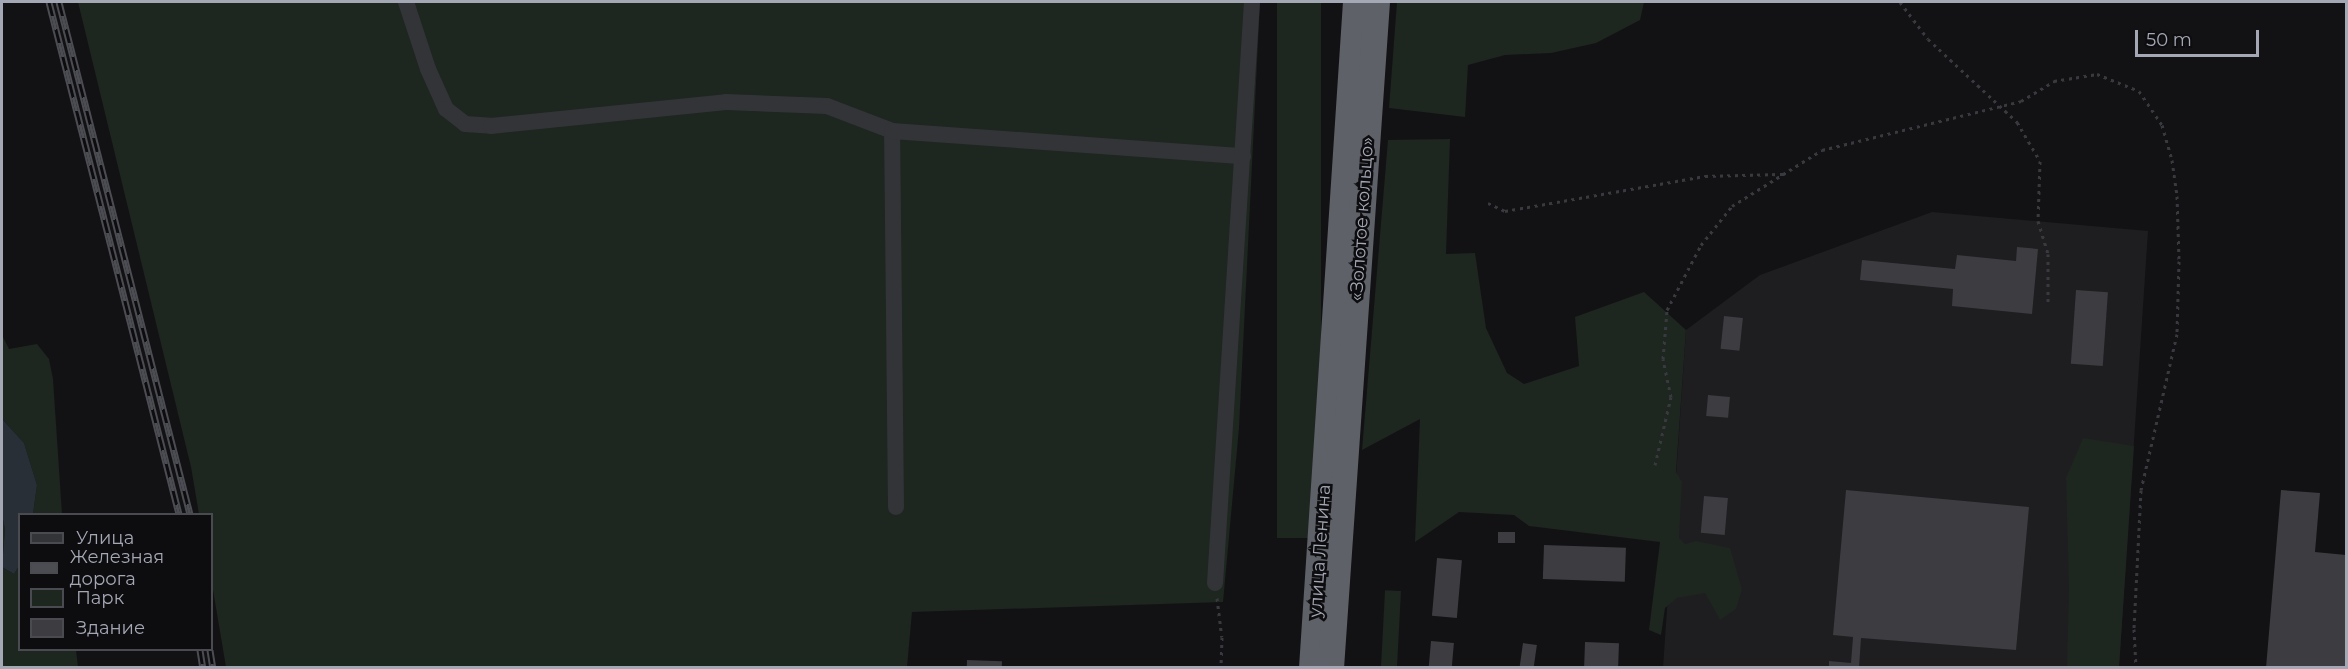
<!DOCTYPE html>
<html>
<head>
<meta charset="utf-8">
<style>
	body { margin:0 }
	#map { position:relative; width:2348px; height:669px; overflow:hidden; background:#121214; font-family:Montserrat,sans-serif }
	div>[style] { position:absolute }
	.built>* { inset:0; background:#1e1e21 }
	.green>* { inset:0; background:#1e2620; transform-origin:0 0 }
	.water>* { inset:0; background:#292f37 }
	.building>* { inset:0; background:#3c3c41; transform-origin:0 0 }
	.path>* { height:3px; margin-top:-1.5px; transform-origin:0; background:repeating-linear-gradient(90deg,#393a3f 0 3px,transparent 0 7.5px) }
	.minor>* { height:16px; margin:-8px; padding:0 8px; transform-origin:8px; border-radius:8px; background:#333438 }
	.highway>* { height:26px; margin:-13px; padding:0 13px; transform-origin:13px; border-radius:13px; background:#5f6169 }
	.rail>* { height:7px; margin-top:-3.5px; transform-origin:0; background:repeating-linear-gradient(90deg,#0d0d0f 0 14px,#4c4d53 0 28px); box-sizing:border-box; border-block:2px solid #4c4d53 }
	span { translate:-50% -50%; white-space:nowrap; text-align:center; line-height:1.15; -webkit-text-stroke:5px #0d0d0f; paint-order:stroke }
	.street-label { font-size:18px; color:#a4a7b4 }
	.frame { position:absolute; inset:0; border:3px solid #a4a7b4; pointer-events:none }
	.legend { position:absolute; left:18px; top:513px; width:195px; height:138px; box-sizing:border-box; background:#0d0d0f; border:2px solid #494b51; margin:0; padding:8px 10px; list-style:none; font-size:18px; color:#a4a7b4 }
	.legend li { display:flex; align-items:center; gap:12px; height:30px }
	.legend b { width:30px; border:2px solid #494b51 }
	.scale { position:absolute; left:2135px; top:30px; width:124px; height:27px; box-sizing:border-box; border:3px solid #a4a7b4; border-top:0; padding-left:8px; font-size:18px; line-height:21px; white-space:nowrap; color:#a4a7b4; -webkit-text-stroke:4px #0d0d0f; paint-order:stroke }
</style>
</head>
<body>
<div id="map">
	<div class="built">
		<i style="clip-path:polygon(1932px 212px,2148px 231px,2119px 667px,1663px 668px,1686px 330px,1760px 275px)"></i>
	</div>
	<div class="green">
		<i style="clip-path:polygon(78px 2px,1260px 2px,1239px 428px,1223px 602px,912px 612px,907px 667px,226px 667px,212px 584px,212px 514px,199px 514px,191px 467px)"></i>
		<i style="left:1277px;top:2px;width:44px;height:536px"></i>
		<i style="clip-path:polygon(1397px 2px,1644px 2px,1640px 20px,1596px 43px,1551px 53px,1505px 55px,1468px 65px,1465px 117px,1389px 108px)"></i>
		<i style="clip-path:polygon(1450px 139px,1446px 254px,1475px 253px,1486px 328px,1507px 373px,1524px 384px,1579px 366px,1575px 317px,1644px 292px,1686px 330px,1676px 472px,1682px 482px,1679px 538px,1685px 544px,1696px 541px,1730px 548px,1742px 590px,1736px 609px,1720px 620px,1705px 593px,1677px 598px,1665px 608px,1661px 635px,1649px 630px,1660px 542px,1529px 526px,1514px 515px,1459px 512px,1415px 542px,1420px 419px,1362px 450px,1388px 140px)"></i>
		<i style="clip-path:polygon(2px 335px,9px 349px,37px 344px,49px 359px,53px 379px,62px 514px,33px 514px,37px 485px,24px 443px,2px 419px)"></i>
		<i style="clip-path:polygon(2083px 438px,2134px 446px,2119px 667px,2067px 667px,2069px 588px,2066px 478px)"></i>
		<i style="clip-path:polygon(2px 515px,5px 529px,2px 567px,14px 574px,19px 566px,20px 650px,76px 650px,78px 667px,3px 668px,2px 665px)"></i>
		<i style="left:1401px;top:591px;width:76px;height:16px;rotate:93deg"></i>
	</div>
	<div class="water">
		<i style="clip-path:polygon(2px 419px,24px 443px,37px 485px,33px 514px,20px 514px,19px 566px,14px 574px,2px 567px,5px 529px,2px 515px)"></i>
	</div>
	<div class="building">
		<i style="clip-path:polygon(2017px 247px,2038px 249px,2032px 314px,1952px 306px,1953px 289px,1860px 280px,1862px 260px,1955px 269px,1957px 255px,2016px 261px)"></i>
		<i style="left:2076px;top:290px;width:32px;height:74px;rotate:4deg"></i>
		<i style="left:1724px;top:316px;width:19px;height:33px;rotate:6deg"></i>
		<i style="left:1708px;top:395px;width:22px;height:21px;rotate:5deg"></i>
		<i style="clip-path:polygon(1846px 490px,2029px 507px,2016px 650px,1861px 638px,1859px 668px,1829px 668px,1829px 661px,1851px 663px,1853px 637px,1833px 635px)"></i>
		<i style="clip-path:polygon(2281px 490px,2320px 493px,2315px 552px,2346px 555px,2346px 668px,2266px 668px)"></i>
		<i style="left:1704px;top:496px;width:24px;height:37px;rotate:5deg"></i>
		<i style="left:1498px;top:532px;width:17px;height:11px"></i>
		<i style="left:1544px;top:545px;width:82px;height:34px;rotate:2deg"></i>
		<i style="left:1437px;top:558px;width:25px;height:58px;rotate:5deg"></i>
		<i style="left:1431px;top:641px;width:23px;height:27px;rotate:5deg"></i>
		<i style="left:1585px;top:642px;width:34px;height:26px;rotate:2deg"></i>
		<i style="left:1523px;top:643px;width:14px;height:25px;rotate:8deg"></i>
		<i style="left:967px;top:660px;width:35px;height:8px;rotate:2deg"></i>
	</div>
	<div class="path">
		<i style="left:1900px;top:2px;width:46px;rotate:52.9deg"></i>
		<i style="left:1928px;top:39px;width:122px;rotate:43deg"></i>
		<i style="left:2017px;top:122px;width:45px;rotate:59.5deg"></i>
		<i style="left:2040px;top:161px;width:60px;rotate:91.9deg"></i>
		<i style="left:2038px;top:221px;width:34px;rotate:73deg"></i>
		<i style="left:2048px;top:254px;width:49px;rotate:90deg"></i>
		<i style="left:1488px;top:203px;width:19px;rotate:25deg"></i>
		<i style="left:1505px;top:211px;width:203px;rotate:-9.9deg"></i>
		<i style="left:1705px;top:176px;width:78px;rotate:-1.5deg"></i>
		<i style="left:1655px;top:465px;width:70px;rotate:-76.8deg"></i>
		<i style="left:1671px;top:397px;width:39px;rotate:-102deg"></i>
		<i style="left:1663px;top:359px;width:49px;rotate:-85.3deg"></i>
		<i style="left:1667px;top:310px;width:73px;rotate:-62.4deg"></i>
		<i style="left:1701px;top:245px;width:50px;rotate:-51.5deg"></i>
		<i style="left:1732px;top:206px;width:106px;rotate:-31.9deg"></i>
		<i style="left:1822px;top:150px;width:205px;rotate:-13.8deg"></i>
		<i style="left:2021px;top:101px;width:39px;rotate:-31deg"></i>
		<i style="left:2054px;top:81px;width:44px;rotate:-9.2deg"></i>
		<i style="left:2097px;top:74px;width:45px;rotate:22deg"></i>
		<i style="left:2139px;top:91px;width:41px;rotate:55.9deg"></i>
		<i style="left:2162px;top:125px;width:36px;rotate:74deg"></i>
		<i style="left:2172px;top:160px;width:36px;rotate:82deg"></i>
		<i style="left:2177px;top:196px;width:65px;rotate:88.2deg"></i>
		<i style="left:2179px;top:261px;width:73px;rotate:91.6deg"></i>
		<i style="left:2177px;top:334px;width:160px;rotate:103deg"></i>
		<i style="left:2141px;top:490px;width:139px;rotate:92.9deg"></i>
		<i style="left:2134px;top:629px;width:39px;rotate:87deg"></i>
		<i style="left:1217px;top:598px;width:39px;rotate:83deg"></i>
		<i style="left:1222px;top:637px;width:31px;rotate:92deg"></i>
	</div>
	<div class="minor">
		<i style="left:406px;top:2px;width:71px;rotate:71.8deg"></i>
		<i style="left:428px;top:69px;width:44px;rotate:65.8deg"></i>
		<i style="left:446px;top:109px;width:24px;rotate:38deg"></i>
		<i style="left:465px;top:124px;width:26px;rotate:4deg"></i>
		<i style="left:491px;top:126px;width:236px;rotate:-5.8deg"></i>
		<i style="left:726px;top:102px;width:101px;rotate:2.3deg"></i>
		<i style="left:827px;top:106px;width:70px;rotate:21deg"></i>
		<i style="left:896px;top:507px;width:376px;rotate:-90.6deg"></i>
		<i style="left:892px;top:131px;width:352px;rotate:4.1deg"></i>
		<i style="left:1215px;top:583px;width:582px;rotate:-86.36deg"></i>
	</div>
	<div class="highway">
		<i style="left:1312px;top:668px;width:667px;rotate:-86.22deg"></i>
		<i style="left:1331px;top:668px;width:668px;rotate:-86.05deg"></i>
	</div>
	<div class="rail">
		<i style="left:49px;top:2px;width:528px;rotate:75.75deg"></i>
		<i style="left:59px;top:2px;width:528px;rotate:75.65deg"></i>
		<i style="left:200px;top:650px;width:18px;rotate:81deg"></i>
		<i style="left:210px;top:650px;width:18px;rotate:81deg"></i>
	</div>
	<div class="street-label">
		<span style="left:1362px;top:219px;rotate:-86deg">«Золотое кольцо»</span>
		<span style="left:1320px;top:551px;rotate:-86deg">улица Ленина</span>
	</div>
	<div class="frame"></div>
	<ul class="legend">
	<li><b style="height:8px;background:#333438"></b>Улица</li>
	<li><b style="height:8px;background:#4c4d53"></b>Железная дорога</li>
	<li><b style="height:16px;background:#1e2620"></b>Парк</li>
	<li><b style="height:16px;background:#3c3c41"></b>Здание</li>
	</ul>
	<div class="scale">50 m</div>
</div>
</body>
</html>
